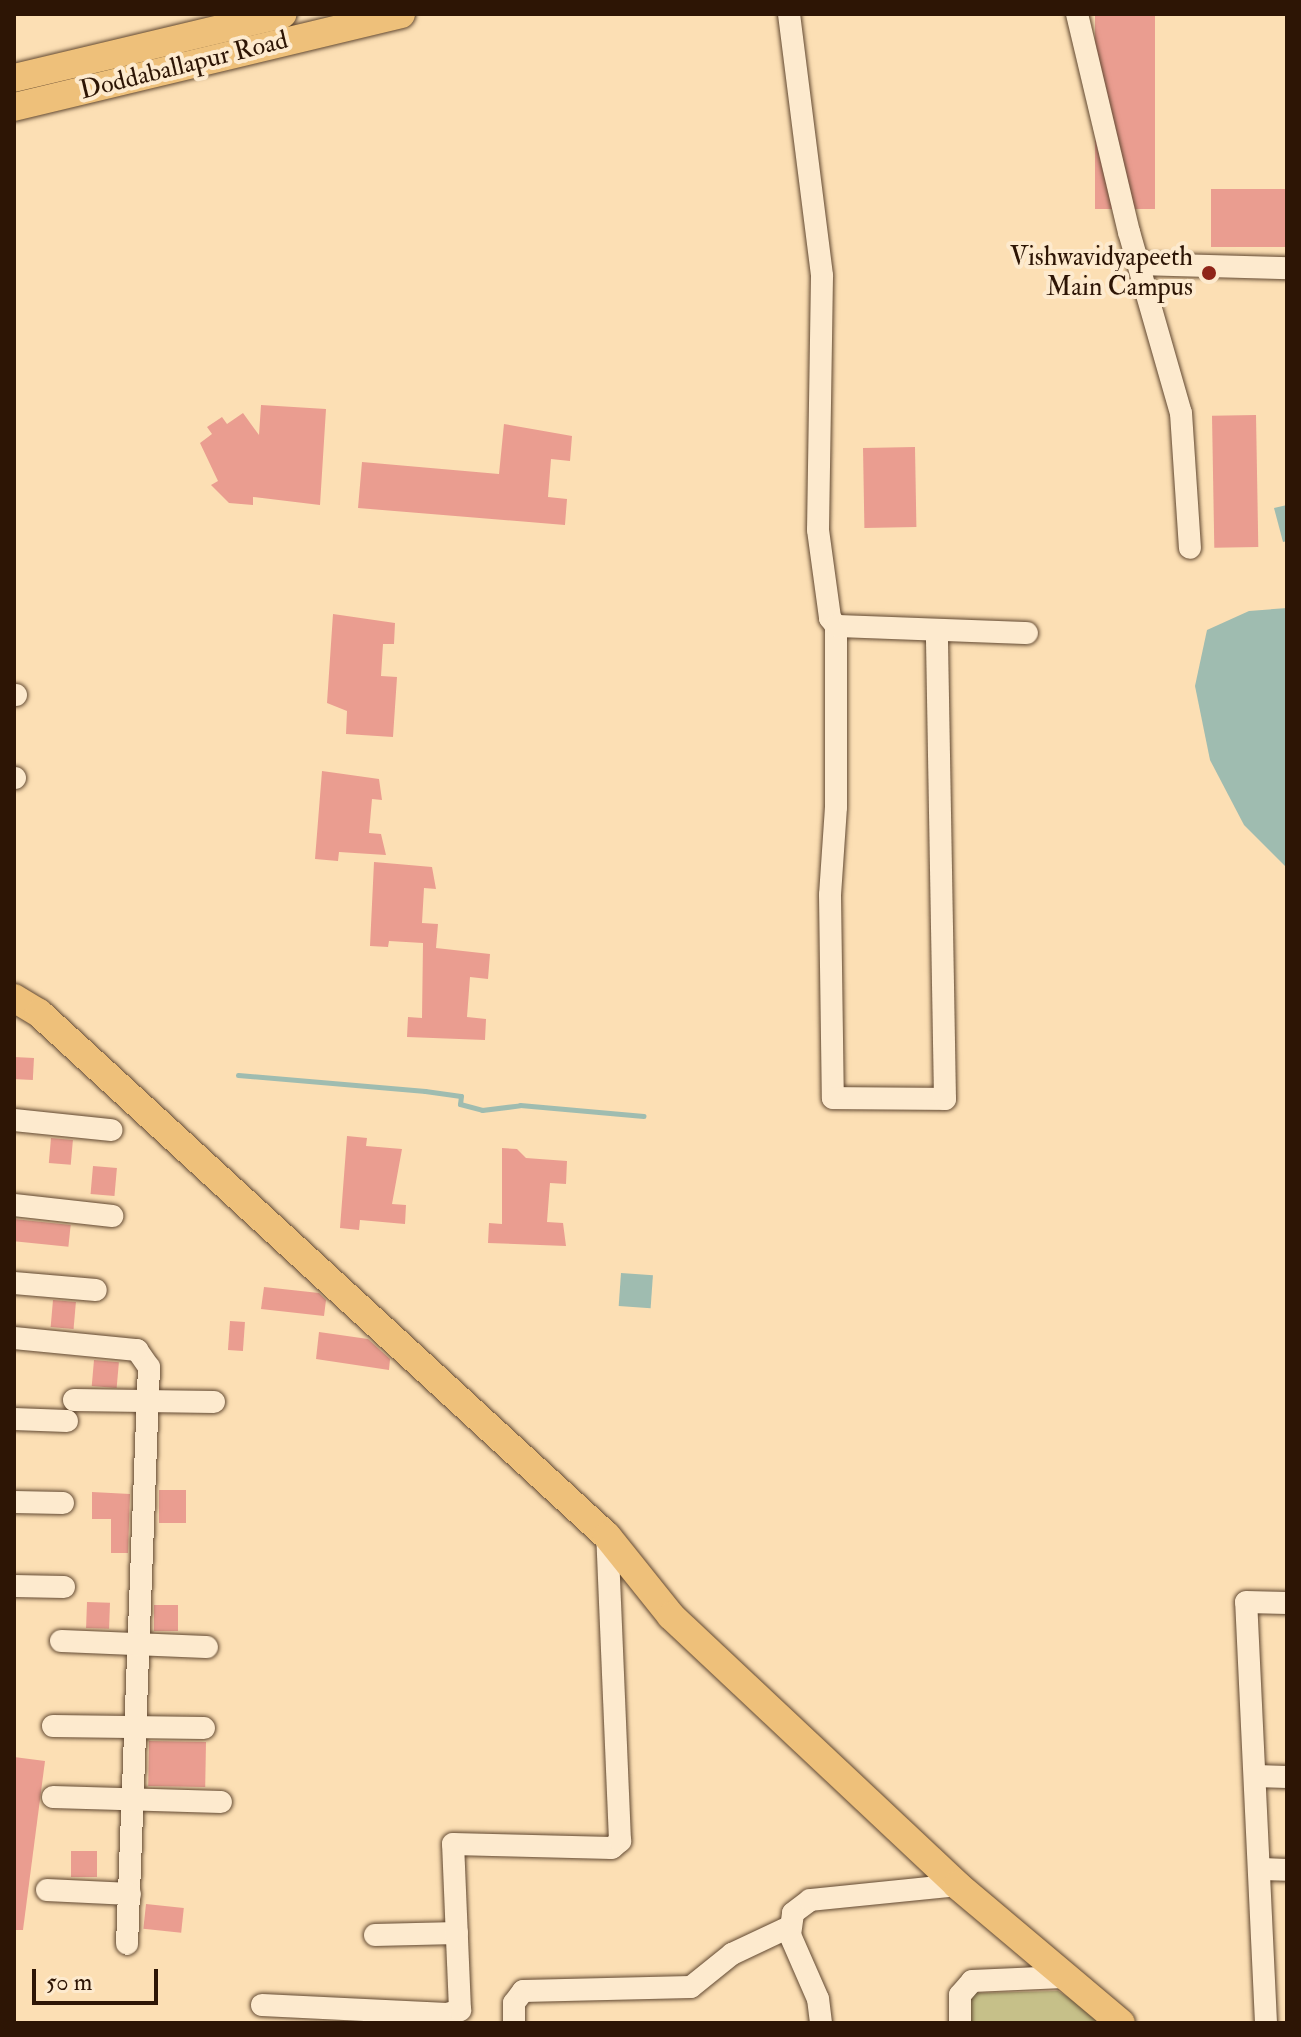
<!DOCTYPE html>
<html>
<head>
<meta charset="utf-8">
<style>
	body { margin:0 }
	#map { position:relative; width:1301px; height:2037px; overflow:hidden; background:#fcdfb4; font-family:"IM FELL Double Pica",serif }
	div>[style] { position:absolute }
	.green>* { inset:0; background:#c6c089 }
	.water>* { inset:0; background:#9fbcb0; transform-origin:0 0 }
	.stream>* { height:5px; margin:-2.5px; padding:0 2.5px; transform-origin:2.5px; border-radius:2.5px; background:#9fbcb0 }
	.building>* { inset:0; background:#ea9d90; transform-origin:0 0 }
	.roads { filter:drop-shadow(0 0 2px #614831) drop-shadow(0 0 2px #614831) }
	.minor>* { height:22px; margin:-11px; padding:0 11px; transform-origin:11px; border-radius:11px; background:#fdeace }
	.major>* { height:28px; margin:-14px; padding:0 14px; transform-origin:14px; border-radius:14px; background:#eec07a }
	.dots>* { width:22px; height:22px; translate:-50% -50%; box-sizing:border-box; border:4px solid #fdeace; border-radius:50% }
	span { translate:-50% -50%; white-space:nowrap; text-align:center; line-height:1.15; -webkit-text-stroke:8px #fdeace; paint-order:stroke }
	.street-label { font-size:26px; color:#2d1505 }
	.poi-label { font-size:26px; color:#2d1505 }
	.right { translate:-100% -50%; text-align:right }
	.frame { position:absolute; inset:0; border:16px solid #2d1505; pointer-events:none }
	.scale { position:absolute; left:32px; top:1969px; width:126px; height:36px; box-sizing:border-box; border:4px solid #2d1505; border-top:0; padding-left:10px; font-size:24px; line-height:28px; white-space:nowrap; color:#2d1505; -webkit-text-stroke:6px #fdeace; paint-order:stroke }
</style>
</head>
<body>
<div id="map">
	<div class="green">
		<i style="clip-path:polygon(1058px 1991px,1100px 2017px,1100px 2023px,971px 2023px,971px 1993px)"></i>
	</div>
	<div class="water">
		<i style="clip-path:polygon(1287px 505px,1287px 541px,1283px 542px,1274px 508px)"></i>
		<i style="clip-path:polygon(1287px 608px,1287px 868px,1244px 825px,1210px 760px,1195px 686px,1207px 630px,1249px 611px)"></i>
		<i style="left:621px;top:1273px;width:32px;height:33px;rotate:4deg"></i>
	</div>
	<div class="stream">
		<i style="left:238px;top:1075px;width:188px;rotate:4.9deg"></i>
		<i style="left:425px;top:1091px;width:36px;rotate:8deg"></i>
		<i style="left:461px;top:1096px;width:8px;rotate:97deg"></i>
		<i style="left:460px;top:1104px;width:23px;rotate:15deg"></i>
		<i style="left:482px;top:1110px;width:38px;rotate:-7deg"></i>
		<i style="left:520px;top:1105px;width:124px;rotate:5.1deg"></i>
	</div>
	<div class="building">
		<i style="left:1095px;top:14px;width:60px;height:195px"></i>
		<i style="left:1287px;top:189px;width:58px;height:76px;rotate:90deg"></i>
		<i style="clip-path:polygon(261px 405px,326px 409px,320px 505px,253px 497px,253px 505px,229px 503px,211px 485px,218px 481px,200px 443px,212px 434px,207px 427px,222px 417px,227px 424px,243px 413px,259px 435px)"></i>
		<i style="left:1256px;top:415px;width:132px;height:44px;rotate:89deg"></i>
		<i style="clip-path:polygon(504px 424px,572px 436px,570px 461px,551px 459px,548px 497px,567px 499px,565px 525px,358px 508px,362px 462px,499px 474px)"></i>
		<i style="left:915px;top:447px;width:80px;height:52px;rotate:89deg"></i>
		<i style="clip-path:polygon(333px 614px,395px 623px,394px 644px,383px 644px,381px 676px,397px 677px,393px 737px,346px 734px,347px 711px,327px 703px)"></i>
		<i style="clip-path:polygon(322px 771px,379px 779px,382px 800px,372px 799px,369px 833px,381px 834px,386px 855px,339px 852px,338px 861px,315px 859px)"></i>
		<i style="clip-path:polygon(374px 862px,432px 867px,436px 889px,424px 888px,422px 923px,438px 924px,436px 948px,490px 954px,488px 979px,470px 977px,467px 1017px,486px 1019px,485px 1040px,407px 1037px,408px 1017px,422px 1018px,423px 943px,389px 941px,388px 947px,370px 946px)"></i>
		<i style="left:14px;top:1057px;width:20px;height:22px;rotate:3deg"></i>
		<i style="clip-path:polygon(347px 1136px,367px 1138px,366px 1146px,402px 1149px,392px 1204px,406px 1205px,405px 1224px,360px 1220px,359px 1230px,340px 1228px)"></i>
		<i style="left:51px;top:1138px;width:22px;height:25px;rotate:5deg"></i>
		<i style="clip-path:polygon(502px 1148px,517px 1149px,526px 1158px,567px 1161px,566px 1184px,550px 1183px,547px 1222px,563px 1223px,566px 1246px,488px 1243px,489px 1223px,502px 1224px)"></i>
		<i style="left:93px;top:1166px;width:24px;height:28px;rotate:5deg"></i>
		<i style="left:14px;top:1219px;width:57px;height:22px;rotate:6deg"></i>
		<i style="clip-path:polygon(264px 1287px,319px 1293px,326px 1300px,324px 1316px,261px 1309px)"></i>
		<i style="left:53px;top:1300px;width:23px;height:27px;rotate:5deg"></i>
		<i style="left:230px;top:1321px;width:15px;height:29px;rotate:4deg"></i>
		<i style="clip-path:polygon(319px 1332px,368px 1339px,390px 1359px,389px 1370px,316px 1359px)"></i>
		<i style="left:94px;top:1360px;width:25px;height:26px;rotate:5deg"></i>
		<i style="left:159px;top:1490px;width:27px;height:33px"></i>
		<i style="clip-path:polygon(92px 1492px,130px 1494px,128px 1553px,111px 1553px,111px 1519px,92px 1519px)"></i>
		<i style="left:87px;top:1602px;width:23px;height:26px;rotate:2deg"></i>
		<i style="left:154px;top:1605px;width:24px;height:26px"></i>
		<i style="left:149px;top:1741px;width:57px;height:45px;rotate:1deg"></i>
		<i style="clip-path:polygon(14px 1757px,45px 1761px,23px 1930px,14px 1930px)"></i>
		<i style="left:71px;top:1851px;width:26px;height:26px"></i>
		<i style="left:146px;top:1904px;width:38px;height:25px;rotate:6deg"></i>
	</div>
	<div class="roads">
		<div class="minor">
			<i style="left:789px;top:14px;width:264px;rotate:82.8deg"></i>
			<i style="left:822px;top:276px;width:254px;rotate:90.9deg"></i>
			<i style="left:818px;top:530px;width:89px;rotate:82.2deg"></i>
			<i style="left:830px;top:618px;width:10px;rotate:53deg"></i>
			<i style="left:836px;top:626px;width:181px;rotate:90deg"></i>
			<i style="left:836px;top:807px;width:88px;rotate:93.9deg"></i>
			<i style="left:830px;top:895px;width:203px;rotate:89.2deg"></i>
			<i style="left:833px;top:1098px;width:112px;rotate:0.5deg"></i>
			<i style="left:945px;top:1099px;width:468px;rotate:-91deg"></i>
			<i style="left:1077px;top:14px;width:224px;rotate:76.6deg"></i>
			<i style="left:1129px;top:232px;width:188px;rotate:74deg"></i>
			<i style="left:1181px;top:413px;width:135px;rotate:86.2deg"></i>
			<i style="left:1140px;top:264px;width:147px;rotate:1.6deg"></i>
			<i style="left:836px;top:626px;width:191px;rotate:2.1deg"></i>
			<i style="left:14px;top:695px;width:2px"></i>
			<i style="left:14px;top:778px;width:1px"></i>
			<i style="left:14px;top:1120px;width:98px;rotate:5.9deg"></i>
			<i style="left:14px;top:1205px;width:99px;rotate:6.4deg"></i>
			<i style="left:14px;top:1283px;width:82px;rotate:4.9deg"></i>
			<i style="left:14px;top:1338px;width:124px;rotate:5.6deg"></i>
			<i style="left:137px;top:1350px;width:21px;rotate:55deg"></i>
			<i style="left:149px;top:1367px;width:577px;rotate:92.18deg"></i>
			<i style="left:74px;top:1400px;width:140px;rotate:0.8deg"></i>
			<i style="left:14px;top:1419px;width:53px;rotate:2.2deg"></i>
			<i style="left:14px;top:1502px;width:49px;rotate:1.2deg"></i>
			<i style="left:14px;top:1586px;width:50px;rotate:1.1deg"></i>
			<i style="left:61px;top:1641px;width:146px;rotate:2.4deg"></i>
			<i style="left:53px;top:1726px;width:151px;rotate:0.8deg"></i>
			<i style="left:1256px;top:1776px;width:31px;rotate:2deg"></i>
			<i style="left:53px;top:1797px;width:168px;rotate:1.7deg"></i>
			<i style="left:1262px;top:1869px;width:25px;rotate:2deg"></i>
			<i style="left:47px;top:1890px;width:83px;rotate:2.8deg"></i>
			<i style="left:375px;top:1935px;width:82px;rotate:-1.4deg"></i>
			<i style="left:262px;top:2005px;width:185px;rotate:2.8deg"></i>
			<i style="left:447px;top:2014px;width:14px;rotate:-17deg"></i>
			<i style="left:460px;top:2010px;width:166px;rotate:-92.4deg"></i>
			<i style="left:453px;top:1844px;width:159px;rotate:1.4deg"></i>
			<i style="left:612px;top:1848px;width:11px;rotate:-41deg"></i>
			<i style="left:620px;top:1841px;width:305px;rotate:-92.4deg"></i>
			<i style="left:514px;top:2023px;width:20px;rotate:-90deg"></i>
			<i style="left:514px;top:2003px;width:15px;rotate:-53deg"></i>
			<i style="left:523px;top:1991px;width:168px;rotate:-1.4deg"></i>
			<i style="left:691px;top:1987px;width:53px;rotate:-38.8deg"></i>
			<i style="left:732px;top:1954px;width:63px;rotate:-25.3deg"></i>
			<i style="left:821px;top:2023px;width:24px;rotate:-97deg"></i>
			<i style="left:818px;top:1999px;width:70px;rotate:-113.6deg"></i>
			<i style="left:790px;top:1935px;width:22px;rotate:-82deg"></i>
			<i style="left:793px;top:1913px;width:21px;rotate:-37deg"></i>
			<i style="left:810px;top:1900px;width:148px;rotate:-5.8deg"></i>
			<i style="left:960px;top:2023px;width:28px;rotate:-90deg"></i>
			<i style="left:960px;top:1995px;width:18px;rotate:-49deg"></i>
			<i style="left:972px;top:1981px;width:91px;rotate:-2.5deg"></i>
			<i style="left:1266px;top:2023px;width:421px;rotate:-92.7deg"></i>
			<i style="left:1246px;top:1602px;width:41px;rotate:1.4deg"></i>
		</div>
		<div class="major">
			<i style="left:14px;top:78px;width:276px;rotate:-13.4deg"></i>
			<i style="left:14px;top:107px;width:398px;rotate:-13.5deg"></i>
			<i style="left:14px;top:998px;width:29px;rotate:31deg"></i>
			<i style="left:39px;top:1013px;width:772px;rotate:42.64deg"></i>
			<i style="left:607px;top:1536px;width:102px;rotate:51.3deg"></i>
			<i style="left:671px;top:1616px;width:393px;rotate:43.2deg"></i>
			<i style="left:957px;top:1885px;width:214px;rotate:40.1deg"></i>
		</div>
	</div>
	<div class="dots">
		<i style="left:1209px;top:273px;background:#8f2418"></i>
	</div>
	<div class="street-label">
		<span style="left:184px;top:66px;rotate:-14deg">Doddaballapur Road</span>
	</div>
	<div class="poi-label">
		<span class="right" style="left:1193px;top:273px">Vishwavidyapeeth<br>Main Campus</span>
	</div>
	<div class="frame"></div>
	<div class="scale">50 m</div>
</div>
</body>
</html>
